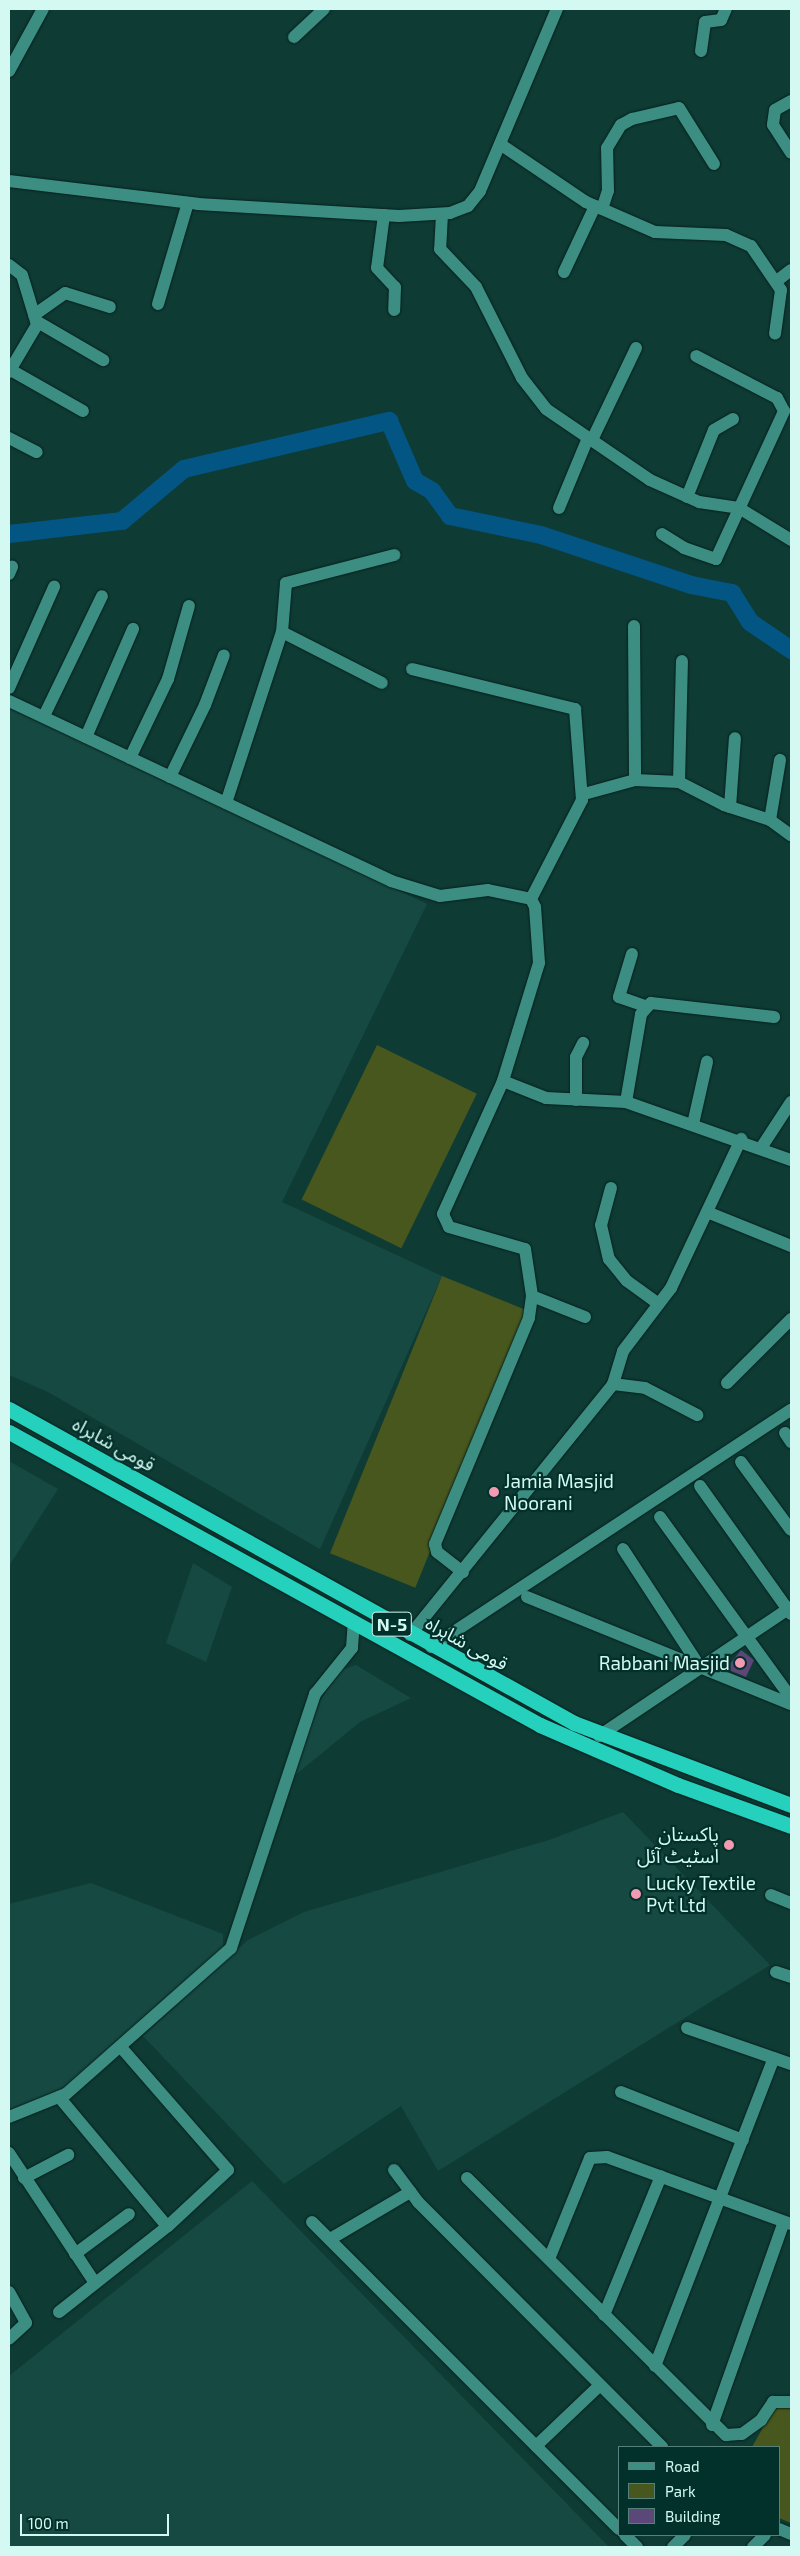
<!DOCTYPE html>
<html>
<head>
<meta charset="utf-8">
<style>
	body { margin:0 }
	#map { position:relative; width:800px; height:2556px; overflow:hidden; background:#0f3b35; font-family:"Exo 2","Noto Sans Arabic",sans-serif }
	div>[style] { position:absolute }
	.built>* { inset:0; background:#164942 }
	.green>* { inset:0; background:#48571d; transform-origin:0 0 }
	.river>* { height:18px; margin:-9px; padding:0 9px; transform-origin:9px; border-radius:9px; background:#035583 }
	.building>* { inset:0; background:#5c4878 }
	.roads { filter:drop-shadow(0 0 1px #06201c) drop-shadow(0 0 1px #06201c) }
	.minor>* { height:12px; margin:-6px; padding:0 6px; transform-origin:6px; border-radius:6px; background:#3d8e82 }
	.highway>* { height:15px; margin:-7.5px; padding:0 7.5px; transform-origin:7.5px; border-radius:7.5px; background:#25d0bd }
	.dots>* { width:14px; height:14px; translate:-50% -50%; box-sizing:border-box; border:2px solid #02312b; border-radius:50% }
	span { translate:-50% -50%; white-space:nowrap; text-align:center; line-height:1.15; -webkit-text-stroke:4.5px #02312b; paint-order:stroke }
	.shield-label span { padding:1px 4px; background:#02312b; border:1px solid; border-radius:4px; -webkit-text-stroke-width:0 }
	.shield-label { font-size:18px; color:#d3f9f2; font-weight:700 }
	.street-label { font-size:19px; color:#d3f9f2 }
	.poi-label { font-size:19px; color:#d3f9f2 }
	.left { translate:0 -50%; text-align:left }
	.right { translate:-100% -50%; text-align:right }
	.frame { position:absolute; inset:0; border:10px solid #d3f9f2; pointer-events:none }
	.legend { position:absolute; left:618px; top:2446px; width:162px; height:90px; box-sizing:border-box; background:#02312b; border:1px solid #56817b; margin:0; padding:6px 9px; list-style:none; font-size:15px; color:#d3f9f2 }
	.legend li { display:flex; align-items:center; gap:10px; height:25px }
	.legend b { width:25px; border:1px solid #56817b }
	.scale { position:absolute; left:20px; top:2514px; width:149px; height:22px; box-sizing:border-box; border:2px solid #d3f9f2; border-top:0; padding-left:6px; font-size:15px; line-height:18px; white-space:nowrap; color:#d3f9f2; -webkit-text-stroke:4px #02312b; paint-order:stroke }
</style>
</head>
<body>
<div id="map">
	<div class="built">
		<i style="clip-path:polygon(9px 707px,427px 904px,282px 1202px,442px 1276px,320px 1549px,48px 1392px,9px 1375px)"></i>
		<i style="clip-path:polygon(9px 1461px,58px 1489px,9px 1566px)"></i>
		<i style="clip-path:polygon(193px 1563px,232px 1587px,206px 1662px,166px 1643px)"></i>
		<i style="clip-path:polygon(356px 1665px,411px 1698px,360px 1722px,294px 1776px,319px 1703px,338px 1671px)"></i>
		<i style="clip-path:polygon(623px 1812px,770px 1965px,438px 2171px,401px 2106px,284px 2184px,143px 2036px,248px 1940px,304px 1912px,549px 1840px)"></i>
		<i style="clip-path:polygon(91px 1883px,223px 1934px,223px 1948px,63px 2092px,9px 2112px,9px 1904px)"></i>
		<i style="clip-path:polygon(252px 2181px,609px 2547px,9px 2547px,9px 2376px)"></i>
	</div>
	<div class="green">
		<i style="left:377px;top:1045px;width:111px;height:172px;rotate:26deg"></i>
		<i style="left:442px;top:1276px;width:92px;height:299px;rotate:22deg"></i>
		<i style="clip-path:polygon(791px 2406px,791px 2523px,779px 2518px,779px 2447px,752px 2447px,774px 2408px)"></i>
	</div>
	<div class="river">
		<i style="left:9px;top:534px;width:114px;rotate:-6.6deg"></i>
		<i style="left:122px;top:521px;width:81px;rotate:-40deg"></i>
		<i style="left:184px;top:469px;width:211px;rotate:-13.2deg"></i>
		<i style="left:389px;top:421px;width:65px;rotate:66.6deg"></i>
		<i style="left:415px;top:481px;width:20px;rotate:30deg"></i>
		<i style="left:432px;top:491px;width:31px;rotate:54deg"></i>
		<i style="left:450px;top:516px;width:93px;rotate:11.8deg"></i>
		<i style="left:541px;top:535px;width:158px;rotate:18.4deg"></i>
		<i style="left:691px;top:585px;width:42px;rotate:11deg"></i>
		<i style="left:732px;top:593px;width:34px;rotate:58deg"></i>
		<i style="left:750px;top:622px;width:50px;rotate:34.3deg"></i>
	</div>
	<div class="building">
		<i style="clip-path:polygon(741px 1650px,754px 1660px,746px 1677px,726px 1669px)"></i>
	</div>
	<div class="roads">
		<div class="minor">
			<i style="left:294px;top:37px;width:41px;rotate:-43deg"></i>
			<i style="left:701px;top:51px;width:29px;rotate:-82deg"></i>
			<i style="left:705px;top:22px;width:16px;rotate:-7deg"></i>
			<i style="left:721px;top:20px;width:12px;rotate:-66deg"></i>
			<i style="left:9px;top:71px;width:71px;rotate:-61.3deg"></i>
			<i style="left:791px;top:101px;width:18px;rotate:151deg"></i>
			<i style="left:775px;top:110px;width:15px;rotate:98deg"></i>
			<i style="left:773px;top:125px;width:33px;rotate:57deg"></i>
			<i style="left:500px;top:144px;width:104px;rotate:34deg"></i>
			<i style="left:586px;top:202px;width:75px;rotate:23.5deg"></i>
			<i style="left:655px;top:232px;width:71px;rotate:2.4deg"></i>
			<i style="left:726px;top:235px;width:27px;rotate:24deg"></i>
			<i style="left:751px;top:246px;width:53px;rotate:55.7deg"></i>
			<i style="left:781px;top:290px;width:44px;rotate:97.8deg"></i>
			<i style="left:9px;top:181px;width:190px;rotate:6.9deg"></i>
			<i style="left:198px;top:204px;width:201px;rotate:3.4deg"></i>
			<i style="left:399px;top:216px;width:51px;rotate:-3.4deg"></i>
			<i style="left:450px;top:213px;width:19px;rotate:-21deg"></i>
			<i style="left:468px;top:206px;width:19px;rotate:-51deg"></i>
			<i style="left:480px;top:191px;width:198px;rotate:-67.1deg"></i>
			<i style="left:602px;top:209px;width:19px;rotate:-72deg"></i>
			<i style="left:608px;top:191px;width:43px;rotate:-91.3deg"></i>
			<i style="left:607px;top:148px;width:27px;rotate:-59deg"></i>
			<i style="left:621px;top:125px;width:13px;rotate:-29deg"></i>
			<i style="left:632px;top:119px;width:48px;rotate:-13.2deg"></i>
			<i style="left:679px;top:108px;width:66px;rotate:58deg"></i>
			<i style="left:442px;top:214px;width:35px;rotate:93deg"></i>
			<i style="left:440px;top:249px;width:52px;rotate:46.5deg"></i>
			<i style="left:476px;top:287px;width:102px;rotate:63.2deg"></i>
			<i style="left:522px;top:378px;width:39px;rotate:52deg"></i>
			<i style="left:546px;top:409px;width:126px;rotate:34.3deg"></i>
			<i style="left:650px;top:480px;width:54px;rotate:24.2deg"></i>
			<i style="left:699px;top:502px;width:40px;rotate:8.5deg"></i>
			<i style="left:739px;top:508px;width:61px;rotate:31.6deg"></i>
			<i style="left:384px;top:215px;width:53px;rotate:97.5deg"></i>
			<i style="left:377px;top:268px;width:26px;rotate:47deg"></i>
			<i style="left:395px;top:287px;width:23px;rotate:92deg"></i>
			<i style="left:9px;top:265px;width:16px;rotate:38deg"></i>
			<i style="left:22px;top:275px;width:48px;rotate:73.1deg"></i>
			<i style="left:36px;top:321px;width:78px;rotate:30.2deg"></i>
			<i style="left:564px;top:272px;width:73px;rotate:-64.8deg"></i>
			<i style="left:778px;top:280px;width:16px;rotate:-38deg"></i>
			<i style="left:158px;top:304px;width:105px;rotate:-73.5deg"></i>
			<i style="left:34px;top:315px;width:38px;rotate:-35deg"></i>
			<i style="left:65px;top:293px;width:47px;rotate:17.3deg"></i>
			<i style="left:9px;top:369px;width:85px;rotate:29.6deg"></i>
			<i style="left:9px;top:372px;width:57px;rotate:-59.4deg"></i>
			<i style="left:9px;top:438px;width:31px;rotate:27deg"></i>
			<i style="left:592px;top:440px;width:102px;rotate:-64.4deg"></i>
			<i style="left:687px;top:497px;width:72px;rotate:-68.1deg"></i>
			<i style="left:714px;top:430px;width:22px;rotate:-30deg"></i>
			<i style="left:559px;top:508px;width:76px;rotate:-67.5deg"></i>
			<i style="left:662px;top:534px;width:26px;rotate:32deg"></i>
			<i style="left:684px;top:548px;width:34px;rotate:19deg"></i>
			<i style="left:716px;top:559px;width:163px;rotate:-65.3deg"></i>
			<i style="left:784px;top:411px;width:15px;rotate:-118deg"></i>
			<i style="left:777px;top:398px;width:91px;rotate:-152.6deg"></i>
			<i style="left:9px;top:574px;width:8px;rotate:-67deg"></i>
			<i style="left:634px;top:626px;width:154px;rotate:89.6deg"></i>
			<i style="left:282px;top:632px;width:112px;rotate:27deg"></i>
			<i style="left:412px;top:669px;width:168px;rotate:13.8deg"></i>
			<i style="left:575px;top:709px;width:91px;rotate:85.6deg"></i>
			<i style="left:582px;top:800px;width:111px;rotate:117.3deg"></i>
			<i style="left:9px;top:688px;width:111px;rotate:-66deg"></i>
			<i style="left:9px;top:701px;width:422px;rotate:25.2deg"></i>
			<i style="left:391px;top:881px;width:51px;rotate:17deg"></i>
			<i style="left:440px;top:896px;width:48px;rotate:-7.1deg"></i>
			<i style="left:488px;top:890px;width:44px;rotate:11.8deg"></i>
			<i style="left:531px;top:899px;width:9px;rotate:63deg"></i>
			<i style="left:535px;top:907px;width:56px;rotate:85.9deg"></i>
			<i style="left:539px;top:963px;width:123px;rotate:107deg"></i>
			<i style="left:503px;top:1081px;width:146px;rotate:114.3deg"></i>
			<i style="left:443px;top:1214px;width:14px;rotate:65deg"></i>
			<i style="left:449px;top:1227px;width:79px;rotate:16.1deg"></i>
			<i style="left:525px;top:1249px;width:48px;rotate:81.5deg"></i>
			<i style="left:532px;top:1296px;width:22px;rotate:98deg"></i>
			<i style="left:529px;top:1318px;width:245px;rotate:112.6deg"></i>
			<i style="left:435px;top:1544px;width:8px;rotate:76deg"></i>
			<i style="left:437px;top:1552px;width:33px;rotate:38deg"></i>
			<i style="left:44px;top:716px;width:133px;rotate:-64.2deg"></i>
			<i style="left:86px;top:737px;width:118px;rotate:-66.5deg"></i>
			<i style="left:130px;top:758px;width:88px;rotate:-64.3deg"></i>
			<i style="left:168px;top:679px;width:76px;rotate:-74deg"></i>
			<i style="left:170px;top:777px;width:80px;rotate:-64.1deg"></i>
			<i style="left:205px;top:705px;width:53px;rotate:-69.2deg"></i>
			<i style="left:679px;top:782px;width:121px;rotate:-88.6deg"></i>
			<i style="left:584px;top:794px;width:53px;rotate:-15.4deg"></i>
			<i style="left:635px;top:780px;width:44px;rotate:2.6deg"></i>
			<i style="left:679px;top:782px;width:51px;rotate:27.1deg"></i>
			<i style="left:724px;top:805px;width:48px;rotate:18.1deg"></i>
			<i style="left:770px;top:820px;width:26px;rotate:36deg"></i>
			<i style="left:226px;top:803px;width:180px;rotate:-71.9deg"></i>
			<i style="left:282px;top:632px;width:49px;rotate:-85.3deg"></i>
			<i style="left:286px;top:583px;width:112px;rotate:-14.5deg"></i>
			<i style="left:730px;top:807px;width:69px;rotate:-85.9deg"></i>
			<i style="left:770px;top:820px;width:61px;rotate:-80.5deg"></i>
			<i style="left:632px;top:954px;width:45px;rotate:106.8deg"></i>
			<i style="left:619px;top:997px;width:28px;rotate:19deg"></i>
			<i style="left:503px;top:1081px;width:46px;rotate:21.6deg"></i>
			<i style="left:546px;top:1098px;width:80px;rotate:2.9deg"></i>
			<i style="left:626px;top:1102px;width:175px;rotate:19.4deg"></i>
			<i style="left:576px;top:1100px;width:43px;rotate:-90deg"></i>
			<i style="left:576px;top:1057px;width:16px;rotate:-63deg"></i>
			<i style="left:626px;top:1102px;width:89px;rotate:-80.3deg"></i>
			<i style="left:641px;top:1014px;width:15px;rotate:-48deg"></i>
			<i style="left:651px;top:1003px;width:124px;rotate:6.5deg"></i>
			<i style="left:693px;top:1124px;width:64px;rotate:-77.3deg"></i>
			<i style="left:761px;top:1148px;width:55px;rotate:-56.9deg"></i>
			<i style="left:611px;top:1188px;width:38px;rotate:105deg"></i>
			<i style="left:601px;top:1225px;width:35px;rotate:77deg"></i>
			<i style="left:609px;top:1259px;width:28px;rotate:51deg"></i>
			<i style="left:627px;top:1281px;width:39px;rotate:36deg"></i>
			<i style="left:707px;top:1212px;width:91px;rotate:22deg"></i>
			<i style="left:532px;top:1296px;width:57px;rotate:21.6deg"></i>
			<i style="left:727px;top:1383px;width:91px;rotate:-45deg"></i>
			<i style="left:613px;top:1384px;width:32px;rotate:7deg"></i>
			<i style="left:645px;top:1388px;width:59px;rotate:27.4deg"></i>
			<i style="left:785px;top:1433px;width:11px;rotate:56deg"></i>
			<i style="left:741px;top:1462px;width:84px;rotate:53.7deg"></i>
			<i style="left:700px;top:1486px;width:157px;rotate:54.6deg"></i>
			<i style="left:660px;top:1517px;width:223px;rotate:54.1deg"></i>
			<i style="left:623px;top:1549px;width:141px;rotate:56.9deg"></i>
			<i style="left:527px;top:1597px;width:285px;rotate:22.1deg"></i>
			<i style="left:410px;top:1635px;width:323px;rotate:-51deg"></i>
			<i style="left:613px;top:1384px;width:34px;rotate:-73deg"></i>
			<i style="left:623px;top:1351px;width:79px;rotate:-52.7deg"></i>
			<i style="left:671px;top:1288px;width:165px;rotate:-64.8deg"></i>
			<i style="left:431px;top:1647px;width:431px;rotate:-33.4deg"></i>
			<i style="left:599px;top:1736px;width:231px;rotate:-33.9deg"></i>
			<i style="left:771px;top:1895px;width:22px;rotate:22deg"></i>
			<i style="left:776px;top:1972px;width:16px;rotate:18deg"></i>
			<i style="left:687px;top:2028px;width:110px;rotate:19.1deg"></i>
			<i style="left:621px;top:2092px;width:131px;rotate:21.5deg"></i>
			<i style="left:59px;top:2097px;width:167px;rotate:50.1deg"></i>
			<i style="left:9px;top:2117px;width:61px;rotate:-22deg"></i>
			<i style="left:66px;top:2094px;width:220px;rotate:-41.5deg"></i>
			<i style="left:231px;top:1948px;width:268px;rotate:-71.7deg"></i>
			<i style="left:315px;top:1694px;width:59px;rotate:-51.2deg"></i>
			<i style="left:352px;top:1648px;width:27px;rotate:-86deg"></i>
			<i style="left:9px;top:2153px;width:156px;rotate:56.5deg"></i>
			<i style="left:394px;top:2170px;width:40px;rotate:53deg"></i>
			<i style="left:418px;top:2202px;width:346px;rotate:45.1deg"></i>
			<i style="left:24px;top:2178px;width:50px;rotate:-27.6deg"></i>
			<i style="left:467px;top:2178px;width:365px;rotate:44.8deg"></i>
			<i style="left:726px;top:2435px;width:16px;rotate:-4deg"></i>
			<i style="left:742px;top:2434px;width:24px;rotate:-36deg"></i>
			<i style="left:761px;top:2420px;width:22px;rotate:-56deg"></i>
			<i style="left:773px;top:2402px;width:18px"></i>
			<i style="left:312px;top:2222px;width:434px;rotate:45deg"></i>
			<i style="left:332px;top:2238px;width:91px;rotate:-30.5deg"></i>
			<i style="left:75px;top:2254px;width:67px;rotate:-36.5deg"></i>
			<i style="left:549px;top:2259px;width:109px;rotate:-67.9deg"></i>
			<i style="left:590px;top:2158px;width:17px;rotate:-3deg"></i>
			<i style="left:607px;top:2157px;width:196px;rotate:20deg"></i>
			<i style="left:9px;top:2292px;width:35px;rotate:61deg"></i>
			<i style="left:26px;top:2323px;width:23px;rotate:137deg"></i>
			<i style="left:59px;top:2312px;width:139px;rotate:-38.3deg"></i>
			<i style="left:168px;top:2226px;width:82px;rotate:-43deg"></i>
			<i style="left:228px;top:2170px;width:164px;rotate:-131.1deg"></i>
			<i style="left:604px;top:2315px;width:150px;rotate:-67.7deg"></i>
			<i style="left:655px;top:2366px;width:330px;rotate:-68.9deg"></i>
			<i style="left:712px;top:2425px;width:215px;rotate:-70.5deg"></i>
			<i style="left:536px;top:2446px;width:88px;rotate:-43.6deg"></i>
			<i style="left:779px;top:2529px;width:13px;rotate:23deg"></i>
			<i style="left:625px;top:2535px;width:17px;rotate:45deg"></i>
			<i style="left:673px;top:2547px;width:17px;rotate:-45deg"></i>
			<i style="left:753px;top:2547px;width:17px;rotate:-45deg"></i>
		</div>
		<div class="highway">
			<i style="left:9px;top:1409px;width:646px;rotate:29.06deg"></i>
			<i style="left:574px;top:1723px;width:232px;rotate:20.7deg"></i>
			<i style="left:9px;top:1432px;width:606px;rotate:28.89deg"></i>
			<i style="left:540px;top:1725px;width:150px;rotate:23.5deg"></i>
			<i style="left:678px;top:1785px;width:120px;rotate:19.9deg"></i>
		</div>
	</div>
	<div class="dots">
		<i style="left:494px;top:1492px;background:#f19ab1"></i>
		<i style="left:740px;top:1663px;background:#f19ab1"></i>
		<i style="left:729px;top:1845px;background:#f19ab1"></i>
		<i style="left:636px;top:1894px;background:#f19ab1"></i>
	</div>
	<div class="shield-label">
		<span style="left:392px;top:1624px">N-5</span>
	</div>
	<div class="street-label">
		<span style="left:114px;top:1444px;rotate:29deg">قومی شاہراہ</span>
		<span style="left:467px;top:1643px;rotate:29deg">قومی شاہراہ</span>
	</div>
	<div class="poi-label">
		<span class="left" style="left:504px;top:1492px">Jamia Masjid<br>Noorani</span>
		<span class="right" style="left:730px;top:1663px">Rabbani Masjid</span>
		<span class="right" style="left:719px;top:1845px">پاکستان<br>اسٹیٹ آئل</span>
		<span class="left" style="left:646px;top:1894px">Lucky Textile<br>Pvt Ltd</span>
	</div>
	<div class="frame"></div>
	<ul class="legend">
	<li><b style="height:6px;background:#3d8e82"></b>Road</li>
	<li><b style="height:14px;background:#48571d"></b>Park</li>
	<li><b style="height:14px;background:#5c4878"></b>Building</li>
	</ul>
	<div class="scale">100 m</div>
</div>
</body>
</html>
